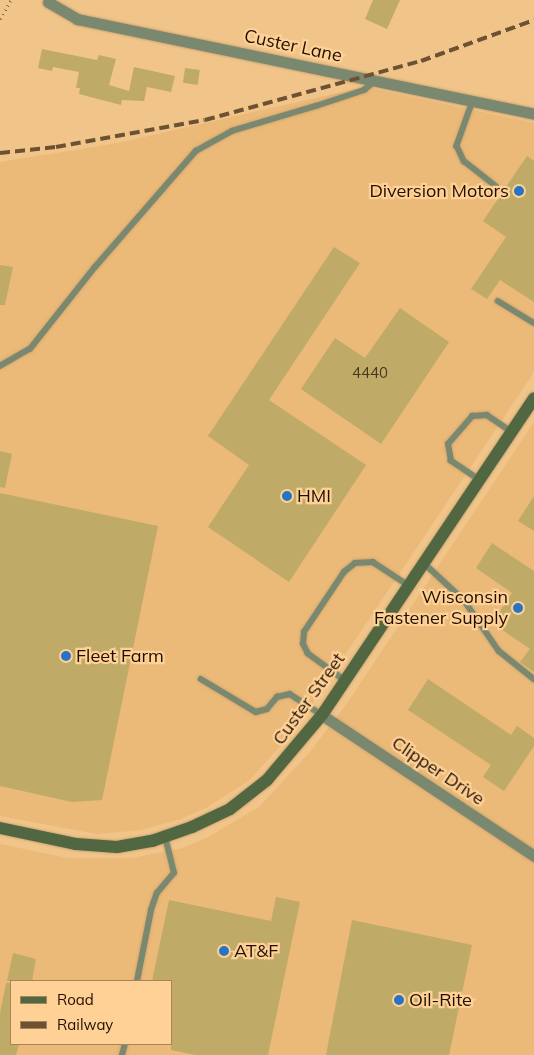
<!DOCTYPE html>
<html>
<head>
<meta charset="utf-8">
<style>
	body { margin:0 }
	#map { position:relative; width:534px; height:1055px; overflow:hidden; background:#f1c48a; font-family:Mulish,sans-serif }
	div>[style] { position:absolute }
	.built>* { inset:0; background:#ebb978 }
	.building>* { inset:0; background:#bfab67; transform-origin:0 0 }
	.path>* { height:2.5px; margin-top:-1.25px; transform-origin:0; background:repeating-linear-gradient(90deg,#886a45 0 1px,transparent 0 5px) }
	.roads { filter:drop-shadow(0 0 1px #cba471) drop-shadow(0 0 1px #cba471) }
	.lane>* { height:5.5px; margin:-2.75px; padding:0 2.75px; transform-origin:2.75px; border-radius:2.75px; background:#79886f }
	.street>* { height:11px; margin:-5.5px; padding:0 5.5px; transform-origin:5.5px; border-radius:5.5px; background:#79886f }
	.secondary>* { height:12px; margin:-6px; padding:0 6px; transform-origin:6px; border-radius:6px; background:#516742 }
	.rail>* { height:4px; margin-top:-2px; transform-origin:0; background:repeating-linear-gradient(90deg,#6c5232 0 10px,transparent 0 15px) }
	.dots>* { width:14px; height:14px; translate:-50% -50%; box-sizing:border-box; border:2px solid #ffd197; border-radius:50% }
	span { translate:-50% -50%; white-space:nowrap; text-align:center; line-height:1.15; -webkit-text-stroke:4.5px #ffd197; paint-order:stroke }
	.number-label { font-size:15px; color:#48371a }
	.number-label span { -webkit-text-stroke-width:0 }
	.street-label { font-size:18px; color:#201000 }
	.poi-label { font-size:18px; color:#201000 }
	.right { translate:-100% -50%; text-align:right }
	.left { translate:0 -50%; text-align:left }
	.legend { position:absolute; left:10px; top:980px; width:162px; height:65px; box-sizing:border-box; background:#ffd197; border:1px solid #a6845b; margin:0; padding:6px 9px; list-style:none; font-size:15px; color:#201000 }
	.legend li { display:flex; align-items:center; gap:10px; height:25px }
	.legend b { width:25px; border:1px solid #a6845b }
</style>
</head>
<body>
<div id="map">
	<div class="built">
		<i style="clip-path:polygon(364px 87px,534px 123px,534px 372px,297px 727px,250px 780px,206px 808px,181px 819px,141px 830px,97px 834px,0 816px,0 162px,118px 143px)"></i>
		<i style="clip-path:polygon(evenodd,534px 422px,534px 1055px,0 1055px,0 844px,67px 858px,132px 858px,183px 848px,208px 837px,259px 807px,310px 752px,348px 702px,534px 422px,11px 981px,171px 981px,171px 1044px,11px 1044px,11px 981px)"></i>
	</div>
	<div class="building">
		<i style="clip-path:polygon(373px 0,400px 0,387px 29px,365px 19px)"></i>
		<i style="clip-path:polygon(42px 49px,97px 60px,99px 55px,116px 59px,109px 85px,129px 91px,134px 67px,175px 76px,171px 92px,147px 87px,144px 101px,122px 100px,121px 105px,79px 94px,80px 88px,76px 88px,79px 72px,53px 67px,52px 71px,38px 68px)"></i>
		<i style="left:185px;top:68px;width:15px;height:15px;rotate:8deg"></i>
		<i style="clip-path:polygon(527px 156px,534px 161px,534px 302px,500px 280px,487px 299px,471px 289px,506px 237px,483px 221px)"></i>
		<i style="clip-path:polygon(334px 247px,360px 263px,269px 400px,366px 465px,289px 582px,208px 527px,249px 465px,208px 436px)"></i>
		<i style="clip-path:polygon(0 265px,13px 267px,5px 305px,0 305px)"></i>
		<i style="clip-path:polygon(400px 308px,449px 342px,381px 444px,301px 389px,335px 338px,365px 358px)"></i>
		<i style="clip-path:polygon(0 451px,12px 454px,5px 488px,0 487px)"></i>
		<i style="clip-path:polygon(0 493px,158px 526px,102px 800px,72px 802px,0 786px)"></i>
		<i style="clip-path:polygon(534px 496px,534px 531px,518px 521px)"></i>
		<i style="clip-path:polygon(492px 543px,534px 571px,534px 672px,520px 662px,530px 649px,492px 623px,512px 593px,476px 568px)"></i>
		<i style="clip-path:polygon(428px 679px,511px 735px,517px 726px,534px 738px,534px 746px,504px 791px,483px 777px,491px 765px,408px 710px)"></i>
		<i style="clip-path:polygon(276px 897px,300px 902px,268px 1055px,196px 1055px,171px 1050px,171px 981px,152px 981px,169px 900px,271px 921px)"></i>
		<i style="clip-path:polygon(352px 920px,472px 945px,449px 1055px,326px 1055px)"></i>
		<i style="clip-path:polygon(13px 953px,36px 959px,32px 981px,7px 981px)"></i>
		<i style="clip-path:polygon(6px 983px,11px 983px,11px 1044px,19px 1044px,16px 1055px,0 1055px,0 1013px)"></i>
	</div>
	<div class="path">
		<i style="left:0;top:19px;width:22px;rotate:-60deg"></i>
	</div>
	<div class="roads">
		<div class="lane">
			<i style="left:473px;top:101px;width:48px;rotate:109.6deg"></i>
			<i style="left:457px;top:146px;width:17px;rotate:65deg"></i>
			<i style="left:464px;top:161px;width:41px;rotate:38deg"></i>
			<i style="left:498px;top:301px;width:42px;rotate:31.4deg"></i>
			<i style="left:0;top:366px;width:34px;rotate:-30deg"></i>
			<i style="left:30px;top:349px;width:105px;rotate:-51.6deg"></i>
			<i style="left:95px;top:267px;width:154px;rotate:-49deg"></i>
			<i style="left:196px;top:151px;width:41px;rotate:-29.1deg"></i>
			<i style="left:232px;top:131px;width:88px;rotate:-16.6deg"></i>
			<i style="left:316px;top:106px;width:51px;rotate:-18.4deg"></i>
			<i style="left:364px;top:90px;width:13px;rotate:-39deg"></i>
			<i style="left:479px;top:480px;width:34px;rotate:-146deg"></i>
			<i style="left:451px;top:461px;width:17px;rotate:-100deg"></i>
			<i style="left:448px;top:444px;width:37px;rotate:-49deg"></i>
			<i style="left:472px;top:416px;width:15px;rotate:-4deg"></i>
			<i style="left:487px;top:415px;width:30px;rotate:34deg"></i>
			<i style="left:424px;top:563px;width:54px;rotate:42.8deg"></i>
			<i style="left:464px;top:600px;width:62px;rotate:55.5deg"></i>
			<i style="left:499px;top:651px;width:45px;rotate:38.7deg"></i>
			<i style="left:201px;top:679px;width:64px;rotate:31deg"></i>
			<i style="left:256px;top:712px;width:11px;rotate:-15deg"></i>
			<i style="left:267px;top:709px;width:16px;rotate:-50deg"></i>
			<i style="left:277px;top:697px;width:13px;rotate:-13deg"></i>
			<i style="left:290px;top:694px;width:38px;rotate:33deg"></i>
			<i style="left:345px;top:681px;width:46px;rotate:-143.9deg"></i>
			<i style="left:308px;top:654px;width:11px;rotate:-117deg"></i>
			<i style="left:303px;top:644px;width:12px;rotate:-85deg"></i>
			<i style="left:304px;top:632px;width:72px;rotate:-56.3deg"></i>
			<i style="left:344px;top:572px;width:14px;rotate:-39deg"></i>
			<i style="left:355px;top:563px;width:18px;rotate:-3deg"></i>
			<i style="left:373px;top:562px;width:42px;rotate:33.3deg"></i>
			<i style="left:137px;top:981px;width:72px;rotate:-78.8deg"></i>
			<i style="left:151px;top:910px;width:18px;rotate:-71deg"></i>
			<i style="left:157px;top:893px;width:26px;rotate:-50deg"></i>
			<i style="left:174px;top:873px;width:38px;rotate:-104deg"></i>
			<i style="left:122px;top:1055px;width:11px;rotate:-75deg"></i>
		</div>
		<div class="street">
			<i style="left:48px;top:2px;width:34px;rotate:30deg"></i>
			<i style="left:77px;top:19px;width:467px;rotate:11.7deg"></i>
			<i style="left:322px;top:715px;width:255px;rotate:33.6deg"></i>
		</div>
		<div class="secondary">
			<i style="left:0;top:828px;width:78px;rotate:11.9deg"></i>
			<i style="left:76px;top:844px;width:41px;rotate:4.2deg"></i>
			<i style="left:117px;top:847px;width:36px;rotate:-10deg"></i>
			<i style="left:152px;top:841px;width:42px;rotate:-19.3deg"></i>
			<i style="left:192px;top:827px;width:42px;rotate:-25.3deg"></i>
			<i style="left:230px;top:809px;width:47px;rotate:-38.1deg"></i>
			<i style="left:267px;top:780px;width:85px;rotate:-49.8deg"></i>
			<i style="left:322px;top:715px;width:381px;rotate:-56.2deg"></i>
		</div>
	</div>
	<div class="rail">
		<i style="left:0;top:153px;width:56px;rotate:-6.1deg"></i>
		<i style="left:56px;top:147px;width:151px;rotate:-10.3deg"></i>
		<i style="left:205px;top:120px;width:224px;rotate:-15.3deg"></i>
		<i style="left:421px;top:61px;width:120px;rotate:-19.9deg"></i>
	</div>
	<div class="dots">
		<i style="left:519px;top:191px;background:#2873c3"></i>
		<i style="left:287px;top:496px;background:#2873c3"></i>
		<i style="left:518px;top:608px;background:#2873c3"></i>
		<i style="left:66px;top:656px;background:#2873c3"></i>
		<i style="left:224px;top:951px;background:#2873c3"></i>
		<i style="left:399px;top:1000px;background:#2873c3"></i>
	</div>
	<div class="number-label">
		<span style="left:370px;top:373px">4440</span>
	</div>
	<div class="street-label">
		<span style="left:293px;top:46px;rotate:12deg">Custer Lane</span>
		<span style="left:309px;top:699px;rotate:-54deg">Custer Street</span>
		<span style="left:438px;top:771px;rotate:34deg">Clipper Drive</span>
	</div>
	<div class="poi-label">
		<span class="right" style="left:509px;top:191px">Diversion Motors</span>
		<span class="left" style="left:297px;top:496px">HMI</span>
		<span class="right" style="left:508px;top:608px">Wisconsin<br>Fastener Supply</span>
		<span class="left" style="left:76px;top:656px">Fleet Farm</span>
		<span class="left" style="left:234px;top:951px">AT&amp;F</span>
		<span class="left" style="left:409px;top:1000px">Oil-Rite</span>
	</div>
	<ul class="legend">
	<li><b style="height:6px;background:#516742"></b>Road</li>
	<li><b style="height:6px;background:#6c5232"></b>Railway</li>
	</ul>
</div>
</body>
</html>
